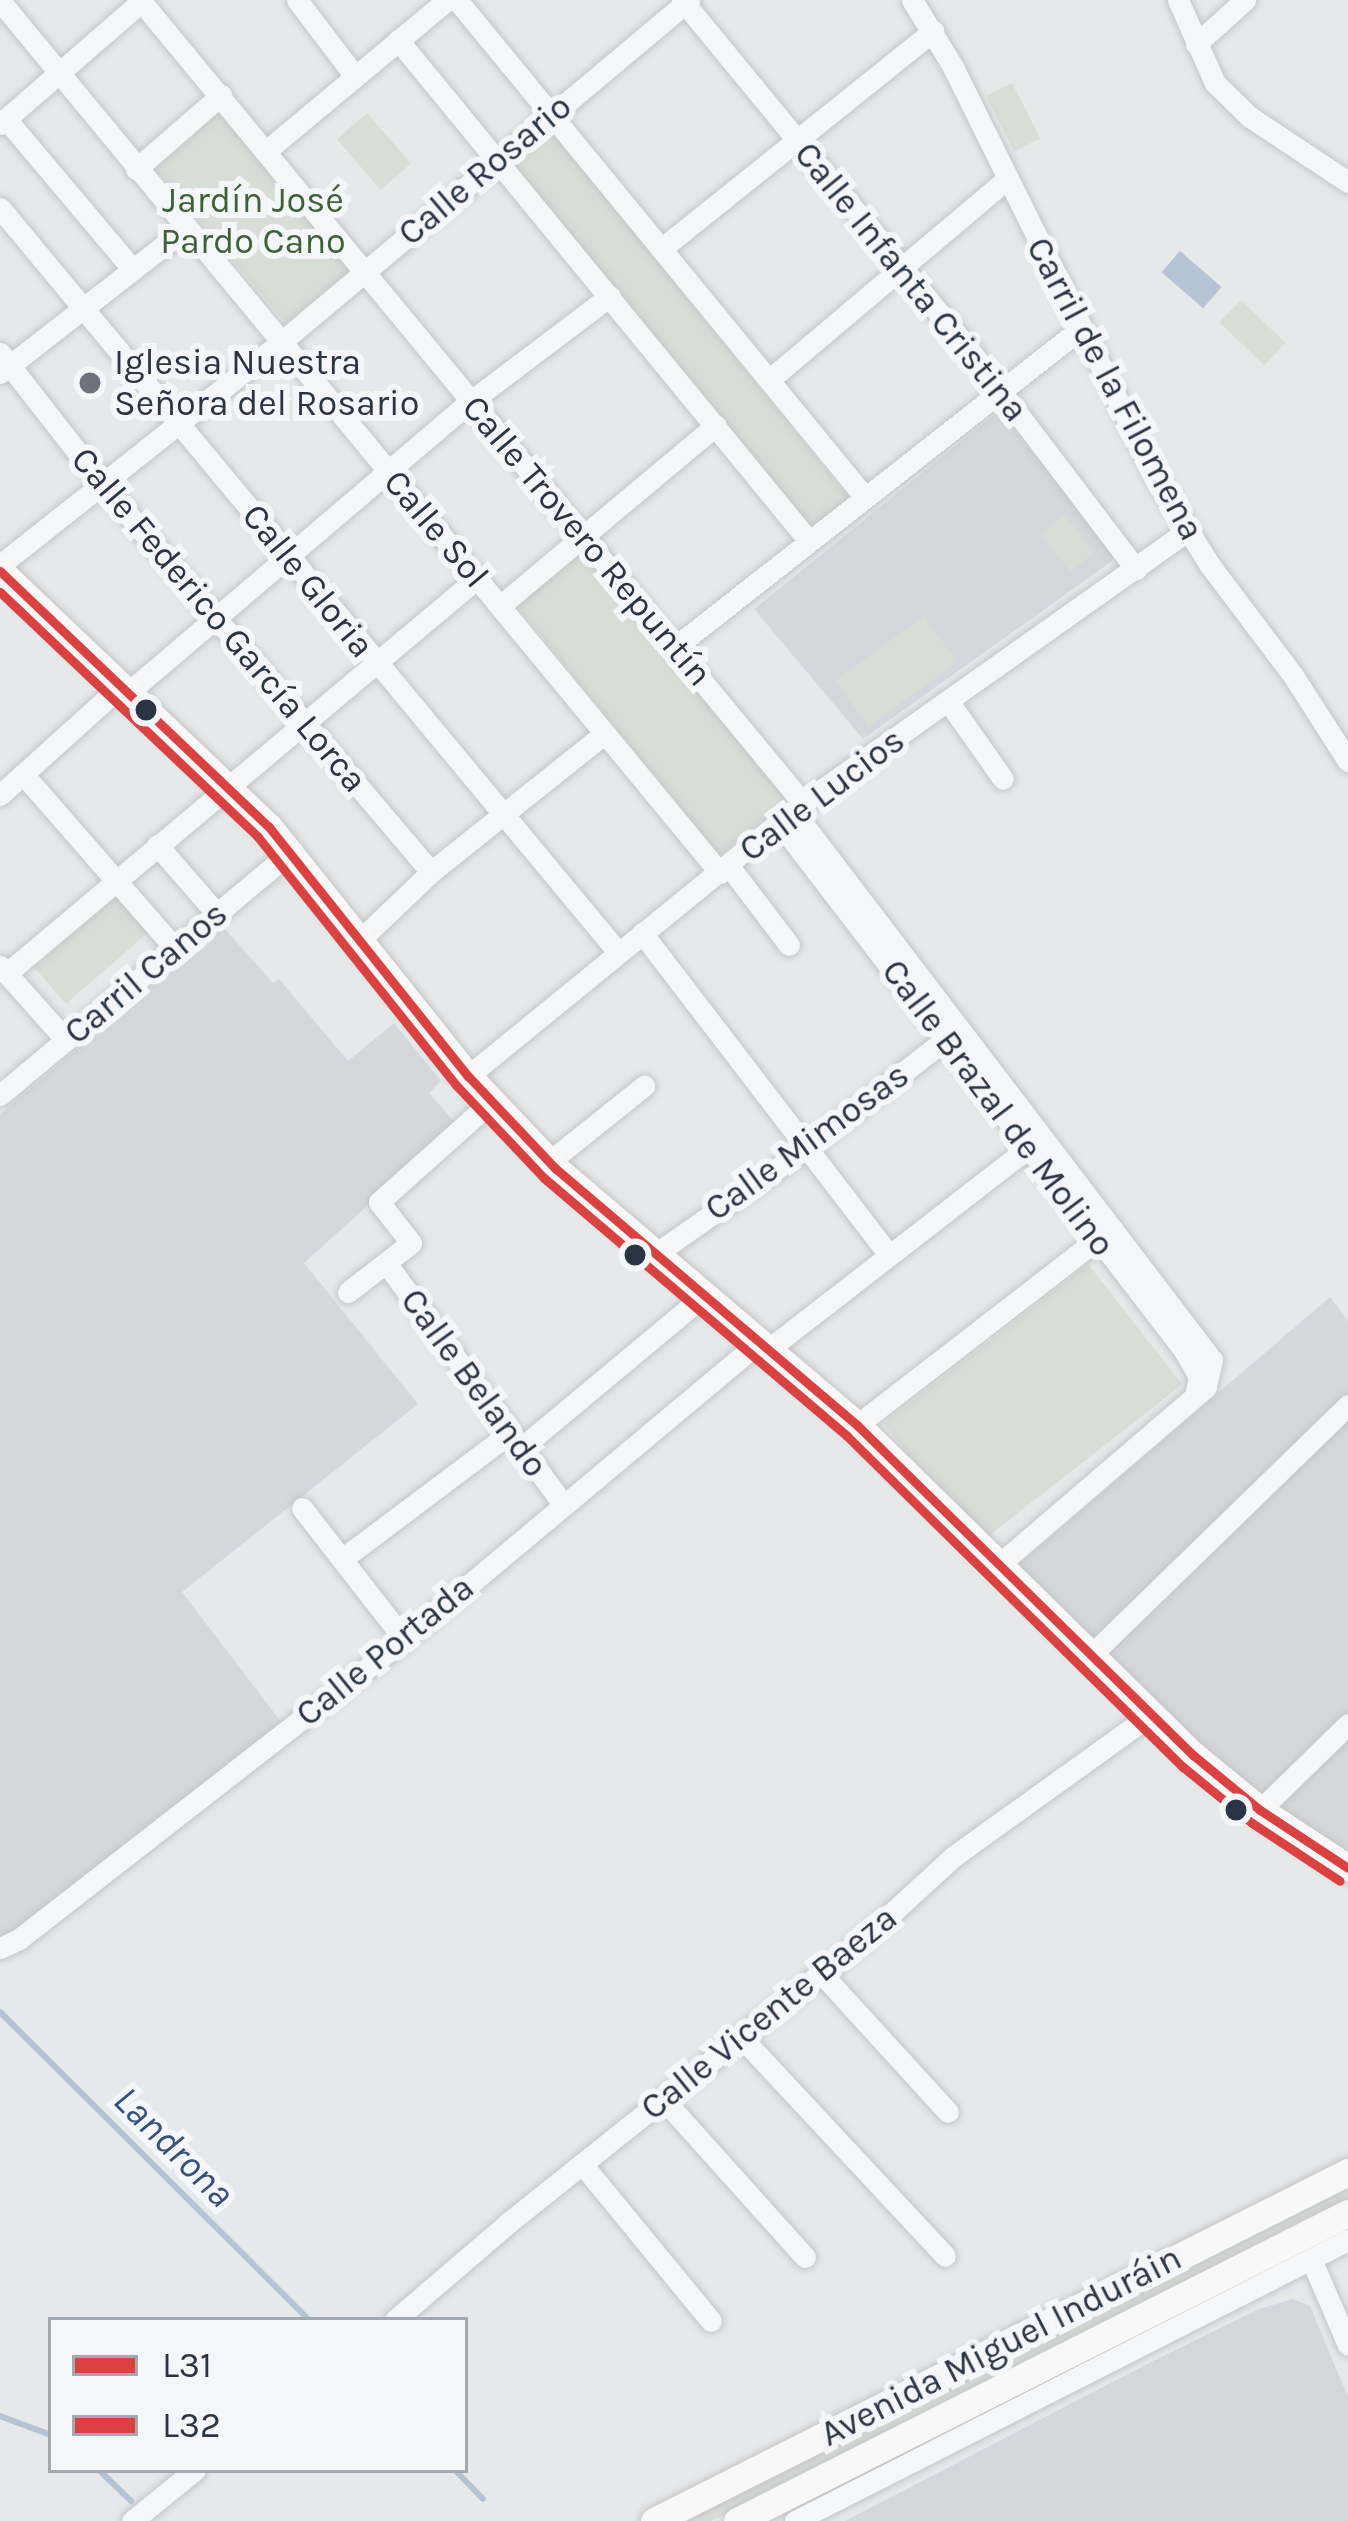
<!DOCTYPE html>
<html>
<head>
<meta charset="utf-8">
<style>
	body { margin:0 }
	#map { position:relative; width:1348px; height:2521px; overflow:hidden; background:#e6e8ea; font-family:Karla,sans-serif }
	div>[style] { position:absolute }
	.built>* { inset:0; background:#d4d7dd }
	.green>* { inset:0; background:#d6ded6; transform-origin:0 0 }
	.water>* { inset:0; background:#b4c4d5; transform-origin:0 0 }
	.stream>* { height:6px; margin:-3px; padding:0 3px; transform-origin:3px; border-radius:3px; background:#b4c4d5 }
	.roads { filter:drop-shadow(0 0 3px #c4c6c8) drop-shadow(0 0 3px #c4c6c8) }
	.minor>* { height:21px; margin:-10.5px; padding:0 10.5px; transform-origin:10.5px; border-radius:10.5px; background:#f5f6f7 }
	.major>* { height:27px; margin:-13.5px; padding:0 13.5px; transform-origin:13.5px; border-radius:13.5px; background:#f8f8f8 }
	.bus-1>* { height:9px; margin:-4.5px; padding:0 4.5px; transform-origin:4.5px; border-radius:4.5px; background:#da4241 }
	.bus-2>* { height:9px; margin:-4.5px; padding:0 4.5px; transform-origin:4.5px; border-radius:4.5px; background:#da4241 }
	.dots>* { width:33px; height:33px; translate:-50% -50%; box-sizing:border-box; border:6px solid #f4f6f9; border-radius:50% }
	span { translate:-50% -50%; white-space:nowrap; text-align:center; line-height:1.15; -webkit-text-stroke:12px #f4f6f9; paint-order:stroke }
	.street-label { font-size:36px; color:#2b3445 }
	.park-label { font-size:36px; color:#3f6138 }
	.poi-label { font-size:36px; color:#2b3445 }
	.left { translate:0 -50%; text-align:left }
	.water-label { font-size:39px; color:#34527a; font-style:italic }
	.legend { position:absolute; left:48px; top:2317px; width:420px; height:156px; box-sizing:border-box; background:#f4f6f9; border:3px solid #a4a8b1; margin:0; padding:15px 21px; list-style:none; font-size:36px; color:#2b3445 }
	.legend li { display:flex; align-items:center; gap:24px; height:60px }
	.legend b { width:60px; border:3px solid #a4a8b1 }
</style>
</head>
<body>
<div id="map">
	<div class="built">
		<i style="clip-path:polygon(999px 411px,1113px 552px,1112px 561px,863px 739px,754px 609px)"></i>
		<i style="clip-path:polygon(223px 927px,273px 983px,279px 979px,348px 1061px,394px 1023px,441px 1081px,429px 1093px,457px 1125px,304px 1263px,418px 1404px,182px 1592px,291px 1735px,0 1959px,0 1114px)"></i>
		<i style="clip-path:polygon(1330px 1297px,1348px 1321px,1348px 1868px,1308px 1843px,1010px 1572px)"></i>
		<i style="clip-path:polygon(1293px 2299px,1310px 2306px,1348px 2397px,1348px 2521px,845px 2521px,1153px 2361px,1259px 2309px)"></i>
	</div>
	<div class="green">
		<i style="left:1012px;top:83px;width:62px;height:29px;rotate:63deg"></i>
		<i style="left:367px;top:113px;width:67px;height:40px;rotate:49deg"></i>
		<i style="clip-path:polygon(213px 117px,222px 117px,349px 266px,348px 273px,286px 323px,156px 169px)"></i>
		<i style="left:550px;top:129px;width:475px;height:51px;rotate:51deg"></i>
		<i style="left:1241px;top:300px;width:62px;height:31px;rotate:44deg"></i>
		<i style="left:1064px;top:515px;width:48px;height:31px;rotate:51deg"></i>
		<i style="left:579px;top:544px;width:330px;height:87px;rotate:51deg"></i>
		<i style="left:924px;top:616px;width:57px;height:110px;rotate:54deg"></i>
		<i style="left:119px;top:894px;width:48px;height:112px;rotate:49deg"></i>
		<i style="left:1088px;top:1264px;width:153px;height:259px;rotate:52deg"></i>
		<i style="clip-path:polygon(1348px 2188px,1348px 2200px,711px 2521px,684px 2521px)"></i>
	</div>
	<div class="water">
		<i style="left:1180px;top:251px;width:55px;height:28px;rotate:41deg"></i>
	</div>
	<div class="stream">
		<i style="left:0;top:2012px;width:436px;rotate:44.9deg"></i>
		<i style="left:0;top:2416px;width:54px;rotate:20.4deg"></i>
		<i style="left:99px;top:2470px;width:45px;rotate:44.1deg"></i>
		<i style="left:455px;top:2470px;width:40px;rotate:46deg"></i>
	</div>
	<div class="roads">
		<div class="minor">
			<i style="left:140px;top:0;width:1041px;rotate:50.46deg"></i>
			<i style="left:297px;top:0;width:96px;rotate:52.7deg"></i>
			<i style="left:457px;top:0;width:642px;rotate:50.63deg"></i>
			<i style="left:682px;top:0;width:450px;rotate:50.6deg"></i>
			<i style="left:968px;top:348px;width:278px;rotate:52.8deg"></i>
			<i style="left:912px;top:0;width:79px;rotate:58.5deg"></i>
			<i style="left:953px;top:67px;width:464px;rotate:63.7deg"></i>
			<i style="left:1159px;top:483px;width:95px;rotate:58.3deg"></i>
			<i style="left:1209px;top:564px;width:141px;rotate:53deg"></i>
			<i style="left:1294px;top:677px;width:100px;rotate:57.3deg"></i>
			<i style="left:1178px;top:0;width:91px;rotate:66deg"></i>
			<i style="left:1215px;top:83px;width:49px;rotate:44.2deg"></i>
			<i style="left:1250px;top:117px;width:118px;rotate:33.6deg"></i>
			<i style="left:0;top:1px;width:1131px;rotate:50.45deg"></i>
			<i style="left:398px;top:40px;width:648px;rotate:50.64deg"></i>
			<i style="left:1196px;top:44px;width:66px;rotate:-41.9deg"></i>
			<i style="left:6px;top:119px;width:197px;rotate:49.9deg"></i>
			<i style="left:0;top:124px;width:189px;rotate:-40.9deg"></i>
			<i style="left:266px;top:151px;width:236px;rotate:-39.8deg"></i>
			<i style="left:136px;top:169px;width:113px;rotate:-41deg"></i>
			<i style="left:0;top:208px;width:967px;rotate:50.29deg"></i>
			<i style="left:661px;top:249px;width:349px;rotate:-38.7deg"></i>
			<i style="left:0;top:353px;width:169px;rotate:52deg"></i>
			<i style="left:104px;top:486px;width:506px;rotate:49.73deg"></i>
			<i style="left:0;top:373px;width:236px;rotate:-37.9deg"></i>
			<i style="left:769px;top:380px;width:310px;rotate:-40.2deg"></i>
			<i style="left:0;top:565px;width:357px;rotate:-38.4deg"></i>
			<i style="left:280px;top:343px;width:534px;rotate:-39.98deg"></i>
			<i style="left:501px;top:605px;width:280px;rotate:-39.9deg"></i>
			<i style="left:675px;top:647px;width:514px;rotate:-38.12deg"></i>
			<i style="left:130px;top:691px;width:448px;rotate:-40.4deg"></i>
			<i style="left:471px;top:401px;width:174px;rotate:-37.1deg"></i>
			<i style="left:948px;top:701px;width:95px;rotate:54.8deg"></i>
			<i style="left:23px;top:774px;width:231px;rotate:48.9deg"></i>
			<i style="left:0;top:795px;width:166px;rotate:-42.1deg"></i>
			<i style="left:794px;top:812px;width:689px;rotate:52.66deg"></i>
			<i style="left:1212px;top:1360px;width:28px;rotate:103deg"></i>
			<i style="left:1206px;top:1387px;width:270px;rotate:139.4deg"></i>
			<i style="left:781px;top:825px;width:660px;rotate:52.51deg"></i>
			<i style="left:1183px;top:1349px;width:32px;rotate:60deg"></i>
			<i style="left:1199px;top:1377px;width:19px;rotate:102deg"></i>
			<i style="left:157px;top:845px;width:91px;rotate:49deg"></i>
			<i style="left:729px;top:866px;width:99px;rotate:52.8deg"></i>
			<i style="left:642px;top:933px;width:406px;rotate:52.5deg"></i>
			<i style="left:362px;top:938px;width:95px;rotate:-43.7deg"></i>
			<i style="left:431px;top:872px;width:221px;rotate:-38.6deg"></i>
			<i style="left:0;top:966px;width:99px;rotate:48.3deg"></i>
			<i style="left:7px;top:973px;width:613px;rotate:-40.03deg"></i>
			<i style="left:468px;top:1076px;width:432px;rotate:-39.2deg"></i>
			<i style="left:803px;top:803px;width:472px;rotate:-35.3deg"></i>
			<i style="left:0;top:1095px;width:381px;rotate:-39.9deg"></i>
			<i style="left:549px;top:1162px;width:122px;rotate:-38.7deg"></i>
			<i style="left:654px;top:1255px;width:186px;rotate:-35.1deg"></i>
			<i style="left:806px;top:1148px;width:189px;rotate:-37.9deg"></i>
			<i style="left:386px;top:1263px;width:298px;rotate:53.7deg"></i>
			<i style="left:348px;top:1292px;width:80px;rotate:-37.9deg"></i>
			<i style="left:411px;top:1243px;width:52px;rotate:-128deg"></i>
			<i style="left:379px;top:1202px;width:150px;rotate:-41.8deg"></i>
			<i style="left:770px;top:1348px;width:339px;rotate:-37.8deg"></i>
			<i style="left:857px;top:1425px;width:317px;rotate:-37.7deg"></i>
			<i style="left:521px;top:1448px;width:241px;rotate:-39.8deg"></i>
			<i style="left:302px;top:1508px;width:166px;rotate:52.1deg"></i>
			<i style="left:342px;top:1559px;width:210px;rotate:-36.9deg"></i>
			<i style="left:1090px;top:1656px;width:360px;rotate:-44.2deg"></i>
			<i style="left:1260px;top:1810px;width:123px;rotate:-44.3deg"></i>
			<i style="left:0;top:1948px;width:21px;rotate:-25deg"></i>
			<i style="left:19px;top:1939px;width:488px;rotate:-37.9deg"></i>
			<i style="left:404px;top:1639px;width:466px;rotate:-39.9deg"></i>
			<i style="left:821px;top:1973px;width:188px;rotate:47.6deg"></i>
			<i style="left:741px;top:2037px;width:299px;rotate:47deg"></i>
			<i style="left:664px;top:2100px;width:211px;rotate:48.1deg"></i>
			<i style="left:582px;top:2164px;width:203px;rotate:50.6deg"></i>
			<i style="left:1312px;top:2261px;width:91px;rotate:66.8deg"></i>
			<i style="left:395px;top:2320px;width:149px;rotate:-40.6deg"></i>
			<i style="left:508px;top:2223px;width:448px;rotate:-38.6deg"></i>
			<i style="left:858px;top:1944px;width:130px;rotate:-42.5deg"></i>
			<i style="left:954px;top:1856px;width:241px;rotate:-35.7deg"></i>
			<i style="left:132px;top:2521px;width:81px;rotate:-39deg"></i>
			<i style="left:795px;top:2521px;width:620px;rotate:-26.94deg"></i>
		</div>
		<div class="major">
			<i style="left:0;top:571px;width:371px;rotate:43.6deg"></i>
			<i style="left:269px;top:827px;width:319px;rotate:51.4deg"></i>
			<i style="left:468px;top:1076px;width:127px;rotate:46.6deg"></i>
			<i style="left:555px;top:1168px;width:397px;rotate:40.4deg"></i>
			<i style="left:857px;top:1425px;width:471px;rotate:44.5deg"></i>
			<i style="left:1193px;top:1755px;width:87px;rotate:39.4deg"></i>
			<i style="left:1260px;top:1810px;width:105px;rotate:33.4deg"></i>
			<i style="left:654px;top:2521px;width:777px;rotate:-26.7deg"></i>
			<i style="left:737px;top:2521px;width:684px;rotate:-26.75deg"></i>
		</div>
	</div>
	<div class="bus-1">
		<i style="left:0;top:571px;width:371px;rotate:43.6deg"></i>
		<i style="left:269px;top:827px;width:319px;rotate:51.4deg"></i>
		<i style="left:468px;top:1076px;width:127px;rotate:46.6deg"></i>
		<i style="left:555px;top:1168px;width:397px;rotate:40.4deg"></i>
		<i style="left:857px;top:1425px;width:471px;rotate:44.5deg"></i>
		<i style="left:1193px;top:1755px;width:87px;rotate:39.4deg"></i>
		<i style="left:1260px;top:1810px;width:105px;rotate:33.4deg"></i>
	</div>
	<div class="bus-2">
		<i style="left:0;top:592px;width:356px;rotate:43.5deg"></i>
		<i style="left:258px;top:837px;width:317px;rotate:51.4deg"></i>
		<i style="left:456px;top:1085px;width:128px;rotate:46.6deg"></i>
		<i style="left:544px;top:1178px;width:398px;rotate:40.4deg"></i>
		<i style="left:847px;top:1436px;width:472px;rotate:44.6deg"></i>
		<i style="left:1183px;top:1767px;width:89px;rotate:39.1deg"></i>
		<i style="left:1252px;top:1823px;width:105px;rotate:33.4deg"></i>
	</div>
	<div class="dots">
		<i style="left:90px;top:383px;background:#6c737f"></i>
		<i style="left:146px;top:710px;background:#2b3445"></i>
		<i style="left:635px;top:1255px;background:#2b3445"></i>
		<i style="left:1236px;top:1810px;background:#2b3445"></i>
	</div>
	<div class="street-label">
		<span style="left:485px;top:170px;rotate:-40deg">Calle Rosario</span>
		<span style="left:911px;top:282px;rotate:51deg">Calle Infanta Cristina</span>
		<span style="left:1115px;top:389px;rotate:62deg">Carril de la Filomena</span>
		<span style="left:436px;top:529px;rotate:50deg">Calle Sol</span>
		<span style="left:587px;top:541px;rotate:50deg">Calle Trovero Repuntín</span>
		<span style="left:308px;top:581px;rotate:51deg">Calle Gloria</span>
		<span style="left:219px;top:620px;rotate:50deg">Calle Federico García Lorca</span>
		<span style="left:822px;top:795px;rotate:-37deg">Calle Lucios</span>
		<span style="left:146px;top:973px;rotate:-40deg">Carril Canos</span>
		<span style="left:998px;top:1108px;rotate:53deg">Calle Brazal de Molino</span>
		<span style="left:807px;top:1142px;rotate:-36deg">Calle Mimosas</span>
		<span style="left:474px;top:1383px;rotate:54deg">Calle Belando</span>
		<span style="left:385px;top:1651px;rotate:-39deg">Calle Portada</span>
		<span style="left:769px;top:2013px;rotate:-39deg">Calle Vicente Baeza</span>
		<span style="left:1001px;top:2346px;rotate:-27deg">Avenida Miguel Induráin</span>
	</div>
	<div class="park-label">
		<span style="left:253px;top:221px">Jardín José<br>Pardo Cano</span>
	</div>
	<div class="poi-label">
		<span class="left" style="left:114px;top:383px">Iglesia Nuestra<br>Señora del Rosario</span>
	</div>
	<div class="water-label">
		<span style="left:174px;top:2147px;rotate:45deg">Landrona</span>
	</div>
	<ul class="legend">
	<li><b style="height:15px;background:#da4241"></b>L31</li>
	<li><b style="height:15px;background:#da4241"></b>L32</li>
	</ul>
</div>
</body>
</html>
